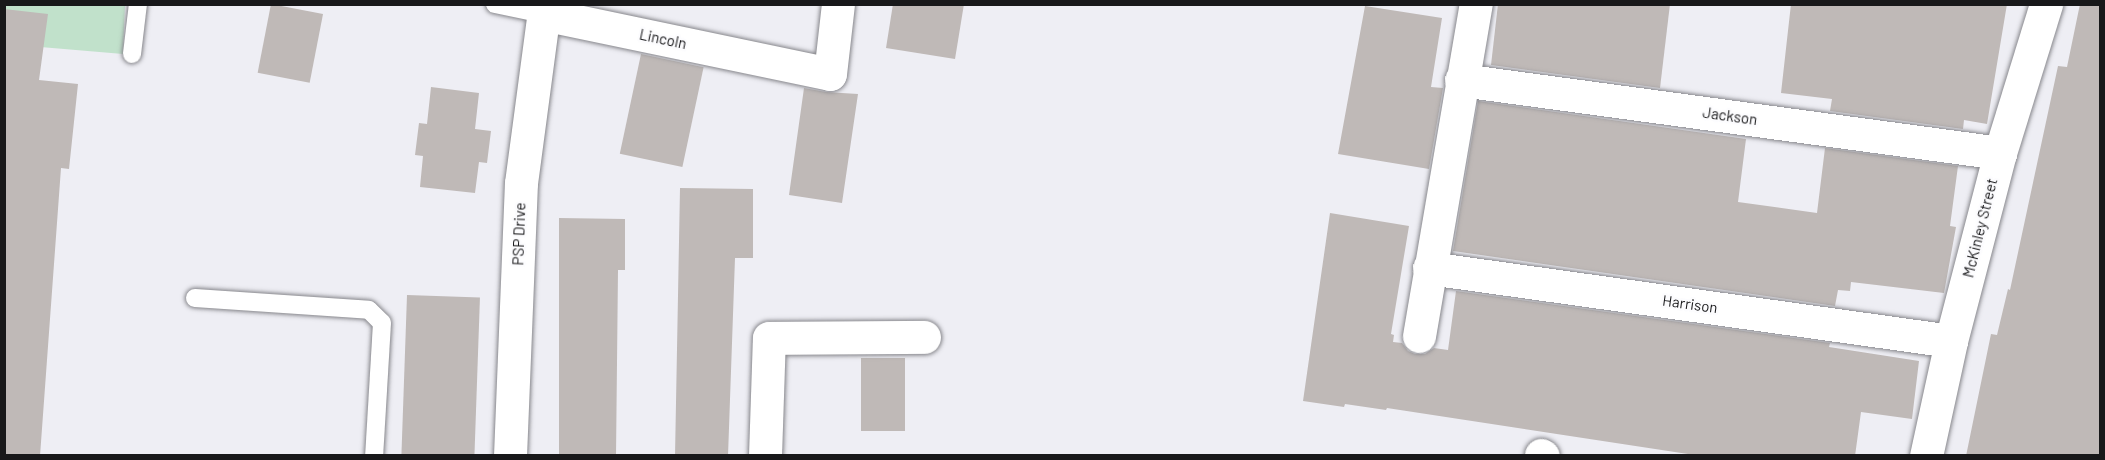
<!DOCTYPE html>
<html>
<head>
<meta charset="utf-8">
<style>
	body { margin:0 }
	#map { position:relative; width:2105px; height:460px; overflow:hidden; background:#eeeef4; font-family:Barlow,sans-serif }
	div>[style] { position:absolute }
	.green>* { inset:0; background:#c1e1cb }
	.building>* { inset:0; background:#bfb9b7; transform-origin:0 0 }
	.roads { filter:drop-shadow(0 0 2px #87878c) drop-shadow(0 0 2px #87878c) }
	.service>* { height:18px; margin:-9px; padding:0 9px; transform-origin:9px; border-radius:9px; background:#fff }
	.minor>* { height:33px; margin:-16.5px; padding:0 16.5px; transform-origin:16.5px; border-radius:16.5px; background:#fff }
	span { translate:-50% -50%; white-space:nowrap; text-align:center; line-height:1.15; -webkit-text-stroke:5px #fcfcfe; paint-order:stroke }
	.street-label { font-size:15px; color:#18181a }
	.frame { position:absolute; inset:0; border:6px solid #18181a; pointer-events:none }
</style>
</head>
<body>
<div id="map">
	<div class="green">
		<i style="clip-path:polygon(4px 5px,125px 5px,123px 54px,5px 44px)"></i>
	</div>
	<div class="building">
		<i style="left:271px;top:4px;width:53px;height:70px;rotate:11deg"></i>
		<i style="clip-path:polygon(893px 4px,964px 4px,955px 59px,886px 48px)"></i>
		<i style="clip-path:polygon(1498px 4px,1670px 4px,1660px 88px,1491px 65px)"></i>
		<i style="clip-path:polygon(1791px 4px,2007px 4px,1987px 124px,1964px 120px,1963px 129px,1830px 111px,1832px 99px,1781px 93px)"></i>
		<i style="clip-path:polygon(2080px 4px,2100px 4px,2100px 456px,1966px 456px,1991px 334px,1997px 335px,2008px 289px,2010px 290px,2058px 66px,2067px 67px)"></i>
		<i style="clip-path:polygon(1365px 6px,1442px 18px,1431px 87px,1443px 88px,1429px 169px,1338px 154px)"></i>
		<i style="clip-path:polygon(4px 9px,48px 14px,39px 80px,78px 84px,69px 169px,61px 168px,40px 456px,4px 456px)"></i>
		<i style="left:641px;top:54px;width:64px;height:102px;rotate:12deg"></i>
		<i style="clip-path:polygon(431px 87px,479px 93px,475px 129px,491px 131px,487px 163px,479px 162px,475px 193px,420px 187px,423px 156px,415px 155px,419px 123px,427px 124px)"></i>
		<i style="clip-path:polygon(804px 88px,826px 92px,858px 94px,842px 203px,789px 195px)"></i>
		<i style="clip-path:polygon(1478px 101px,1746px 139px,1738px 202px,1817px 213px,1825px 148px,1958px 166px,1950px 226px,1956px 227px,1944px 293px,1851px 282px,1850px 291px,1838px 290px,1835px 306px,1453px 251px)"></i>
		<i style="clip-path:polygon(680px 188px,753px 189px,753px 258px,735px 258px,728px 456px,675px 456px)"></i>
		<i style="clip-path:polygon(1330px 213px,1409px 226px,1391px 334px,1394px 335px,1393px 342px,1402px 343px,1408px 351px,1415px 354px,1425px 354px,1434px 348px,1448px 350px,1456px 291px,1830px 343px,1829px 347px,1919px 361px,1912px 419px,1861px 412px,1855px 456px,1701px 456px,1387px 408px,1386px 410px,1345px 404px,1344px 407px,1303px 401px)"></i>
		<i style="clip-path:polygon(559px 218px,625px 219px,625px 270px,618px 270px,616px 456px,559px 456px)"></i>
		<i style="left:407px;top:295px;width:73px;height:161px;rotate:2deg"></i>
		<i style="left:861px;top:358px;width:44px;height:73px"></i>
	</div>
	<div class="roads">
		<div class="service">
			<i style="left:495px;top:4px;width:49px;rotate:11.8deg"></i>
			<i style="left:132px;top:54px;width:50px;rotate:-83.2deg"></i>
			<i style="left:195px;top:298px;width:174px;rotate:3.9deg"></i>
			<i style="left:369px;top:310px;width:18px;rotate:45deg"></i>
			<i style="left:382px;top:323px;width:133px;rotate:93.4deg"></i>
		</div>
		<div class="minor">
			<i style="left:543px;top:14px;width:293px;rotate:11.8deg"></i>
			<i style="left:830px;top:74px;width:70px;rotate:-83.5deg"></i>
			<i style="left:1461px;top:80px;width:544px;rotate:7.71deg"></i>
			<i style="left:1429px;top:268px;width:527px;rotate:7.96deg"></i>
			<i style="left:1419px;top:336px;width:337px;rotate:-80.3deg"></i>
			<i style="left:1541px;top:455px;width:2px;rotate:27deg"></i>
			<i style="left:510px;top:456px;width:273px;rotate:-87.7deg"></i>
			<i style="left:521px;top:183px;width:181px;rotate:-82.4deg"></i>
			<i style="left:765px;top:456px;width:118px;rotate:-88.1deg"></i>
			<i style="left:769px;top:338px;width:155px;rotate:-0.4deg"></i>
			<i style="left:1926px;top:456px;width:118px;rotate:-77.7deg"></i>
			<i style="left:1951px;top:341px;width:194px;rotate:-75.4deg"></i>
			<i style="left:2000px;top:153px;width:156px;rotate:-72.8deg"></i>
		</div>
	</div>
	<div class="street-label">
		<span style="left:663px;top:39px;rotate:12deg">Lincoln</span>
		<span style="left:1730px;top:116px;rotate:8deg">Jackson</span>
		<span style="left:1980px;top:228px;rotate:-76deg">McKinley Street</span>
		<span style="left:519px;top:234px;rotate:-88deg">PSP Drive</span>
		<span style="left:1690px;top:304px;rotate:8deg">Harrison</span>
	</div>
	<div class="frame"></div>
</div>
</body>
</html>
